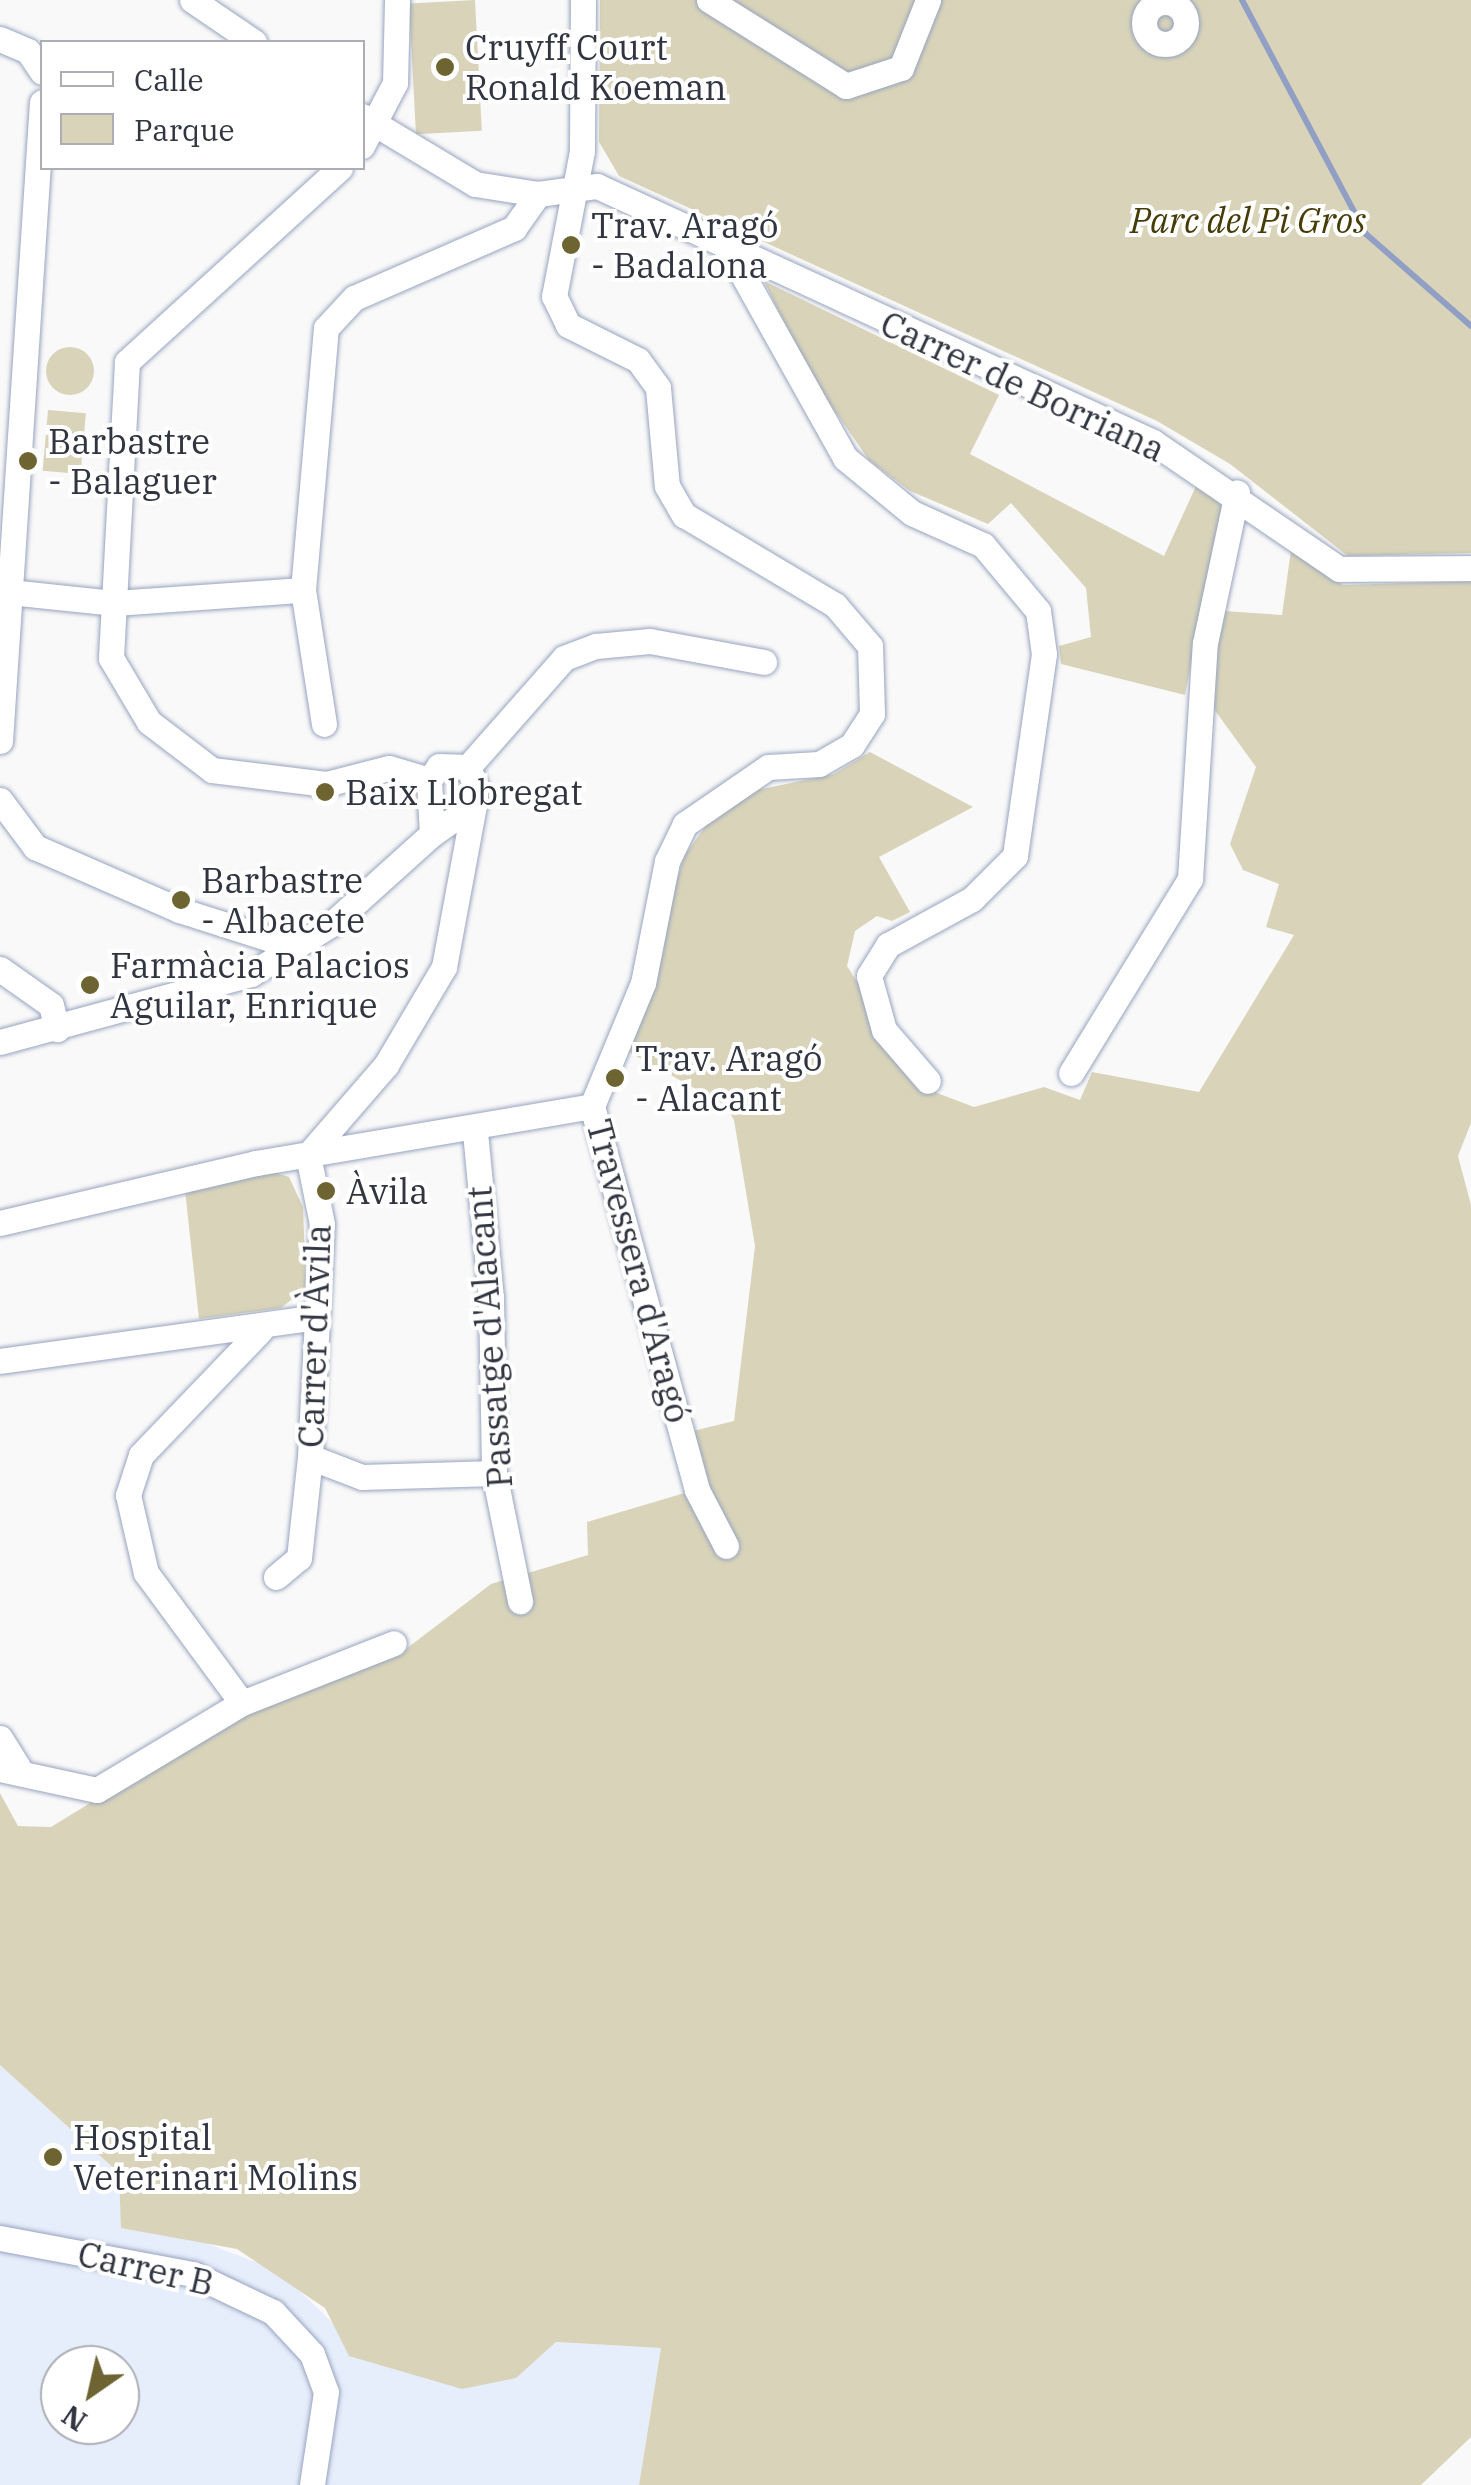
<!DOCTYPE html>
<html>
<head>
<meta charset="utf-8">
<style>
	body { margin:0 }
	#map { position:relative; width:1471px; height:2485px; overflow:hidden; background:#f9f9f9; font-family:"IBM Plex Serif",serif }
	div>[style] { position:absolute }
	.built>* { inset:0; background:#e6edfb }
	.green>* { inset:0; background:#d9d4b9; transform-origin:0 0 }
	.round { border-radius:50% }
	.stream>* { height:6px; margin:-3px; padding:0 3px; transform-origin:3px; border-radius:3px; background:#909fc3 }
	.roads { filter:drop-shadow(0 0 2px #98a4bf) drop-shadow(0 0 2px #98a4bf) }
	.minor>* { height:25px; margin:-12.5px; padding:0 12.5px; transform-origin:12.5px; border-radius:12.5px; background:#fff }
	.minor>.ring { margin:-12.5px; padding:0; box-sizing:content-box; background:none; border:25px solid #fff; border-radius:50% }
	.dots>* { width:28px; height:28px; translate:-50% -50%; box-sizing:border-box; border:5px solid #fff; border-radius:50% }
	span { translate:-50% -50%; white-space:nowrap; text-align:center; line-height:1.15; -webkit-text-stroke:8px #fff; paint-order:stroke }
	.poi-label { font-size:35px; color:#303540 }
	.left { translate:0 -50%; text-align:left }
	.park-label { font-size:35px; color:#453c08; font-style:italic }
	.street-label { font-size:35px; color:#303540 }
	.legend { position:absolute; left:40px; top:40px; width:325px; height:130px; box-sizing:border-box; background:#fff; border:2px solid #acaeb3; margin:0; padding:12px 18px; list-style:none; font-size:30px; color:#303540 }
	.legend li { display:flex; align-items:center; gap:20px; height:50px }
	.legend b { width:50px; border:2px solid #acaeb3 }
	.north { position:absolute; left:40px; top:2345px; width:100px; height:100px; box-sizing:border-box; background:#fff; border:2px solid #acaeb3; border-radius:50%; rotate:214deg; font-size:28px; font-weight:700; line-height:40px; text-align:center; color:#303540 }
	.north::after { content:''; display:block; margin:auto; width:35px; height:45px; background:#6d6431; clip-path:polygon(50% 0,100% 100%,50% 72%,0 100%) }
</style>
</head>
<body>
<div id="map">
	<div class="built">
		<i style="clip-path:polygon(evenodd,0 2065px,119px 2173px,126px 2196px,195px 2239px,279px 2271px,340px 2330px,661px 2348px,639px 2485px,0 2485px,0 2065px,60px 2365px,120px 2365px,120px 2425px,60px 2425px,60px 2365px)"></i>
	</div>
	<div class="green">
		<i style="left:475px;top:0;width:131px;height:66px;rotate:87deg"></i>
		<i style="clip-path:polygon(600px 0,1471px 0,1471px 553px,1348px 556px,1230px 464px,1157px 421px,619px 176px,599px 142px)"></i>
		<i style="clip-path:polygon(764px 281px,999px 395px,970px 454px,1164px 556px,1196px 486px,1216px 498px,1222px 507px,1185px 695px,1061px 664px,1059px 646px,1091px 637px,1086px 588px,1011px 503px,988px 524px,910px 491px,869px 460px,809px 374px)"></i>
		<i class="round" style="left:46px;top:347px;width:48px;height:48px"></i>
		<i style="left:48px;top:410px;width:38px;height:61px;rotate:5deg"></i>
		<i style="clip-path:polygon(1291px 550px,1343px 585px,1471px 581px,1471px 1123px,1458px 1156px,1471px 1205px,1471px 2437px,1421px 2485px,639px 2485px,661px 2348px,556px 2342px,516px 2378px,462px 2389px,349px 2356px,325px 2308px,237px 2249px,121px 2228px,119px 2173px,0 2065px,0 1793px,18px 1826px,51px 1827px,240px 1711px,406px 1649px,491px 1584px,588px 1555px,587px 1522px,708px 1486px,693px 1431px,734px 1421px,755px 1246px,734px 1120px,725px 1105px,627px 1051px,684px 856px,713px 816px,752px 791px,834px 774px,870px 752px,973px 807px,879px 857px,910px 912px,892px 921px,877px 916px,855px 931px,847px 966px,924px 1088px,974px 1107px,1044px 1087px,1080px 1100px,1092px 1072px,1199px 1092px,1294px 935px,1266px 927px,1279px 884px,1243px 870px,1230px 844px,1256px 767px,1206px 698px,1223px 611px,1282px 615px)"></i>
		<i style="clip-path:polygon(273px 1172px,289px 1177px,303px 1207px,306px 1288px,281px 1308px,199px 1319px,185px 1190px)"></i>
	</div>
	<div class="stream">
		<i style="left:1242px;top:0;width:265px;rotate:62.1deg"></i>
		<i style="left:1366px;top:234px;width:140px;rotate:41.2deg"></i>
	</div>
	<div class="roads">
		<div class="minor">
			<i style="left:192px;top:0;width:75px;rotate:34.1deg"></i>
			<i style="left:583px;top:0;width:151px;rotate:90.4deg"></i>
			<i style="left:582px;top:151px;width:148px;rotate:100.9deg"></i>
			<i style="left:554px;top:296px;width:32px;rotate:64deg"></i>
			<i style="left:568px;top:325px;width:78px;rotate:26.6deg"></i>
			<i style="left:638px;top:360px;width:34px;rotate:54deg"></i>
			<i style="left:658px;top:388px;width:98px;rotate:84.8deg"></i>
			<i style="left:667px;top:486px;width:34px;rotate:60deg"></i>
			<i style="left:684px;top:515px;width:176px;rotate:30.8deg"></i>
			<i style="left:835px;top:605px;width:54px;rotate:49.5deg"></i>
			<i style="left:870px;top:646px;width:68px;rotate:88.3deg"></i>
			<i style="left:872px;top:714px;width:37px;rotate:123deg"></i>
			<i style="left:852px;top:745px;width:38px;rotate:150deg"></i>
			<i style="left:819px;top:764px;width:51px;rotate:176.6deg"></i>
			<i style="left:768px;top:767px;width:101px;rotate:145.5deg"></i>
			<i style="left:685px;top:824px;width:41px;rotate:115.9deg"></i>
			<i style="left:667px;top:861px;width:124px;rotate:101.1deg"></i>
			<i style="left:643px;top:983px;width:133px;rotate:112.5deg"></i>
			<i style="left:592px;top:1106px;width:398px;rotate:74.7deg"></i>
			<i style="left:697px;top:1490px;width:63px;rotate:62.6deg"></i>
			<i style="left:709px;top:0;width:162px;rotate:32.1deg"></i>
			<i style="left:846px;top:86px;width:58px;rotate:-18.1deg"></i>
			<i style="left:901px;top:68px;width:73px;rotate:-68.3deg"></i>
			<i class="ring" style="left:1144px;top:2px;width:17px;height:17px"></i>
			<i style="left:0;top:39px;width:30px;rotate:23deg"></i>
			<i style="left:28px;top:51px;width:25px;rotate:56deg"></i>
			<i style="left:362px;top:116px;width:132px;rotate:31deg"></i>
			<i style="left:475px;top:184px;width:64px;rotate:9deg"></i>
			<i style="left:538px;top:194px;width:60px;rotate:-7.7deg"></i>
			<i style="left:597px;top:186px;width:612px;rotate:24.72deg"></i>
			<i style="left:1153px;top:442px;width:225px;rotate:34.3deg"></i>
			<i style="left:1339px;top:569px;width:132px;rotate:-0.4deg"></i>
			<i style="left:362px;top:146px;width:71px;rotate:-62.4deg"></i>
			<i style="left:395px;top:83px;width:83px;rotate:-88.6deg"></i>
			<i style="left:340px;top:168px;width:288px;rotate:137.7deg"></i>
			<i style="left:127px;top:362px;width:296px;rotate:93.1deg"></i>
			<i style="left:111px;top:658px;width:74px;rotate:59.3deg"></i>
			<i style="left:149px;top:722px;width:79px;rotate:37.3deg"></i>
			<i style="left:212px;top:770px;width:115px;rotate:7deg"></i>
			<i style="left:326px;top:784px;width:65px;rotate:-14.3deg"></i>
			<i style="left:389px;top:768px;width:42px;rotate:16.7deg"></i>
			<i style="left:730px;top:252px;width:236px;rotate:60.8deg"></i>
			<i style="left:845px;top:458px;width:87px;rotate:39.4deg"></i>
			<i style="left:912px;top:513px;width:78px;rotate:24.3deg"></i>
			<i style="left:983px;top:545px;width:86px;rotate:50.2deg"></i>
			<i style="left:1038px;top:611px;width:43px;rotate:82.1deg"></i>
			<i style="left:1044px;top:654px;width:204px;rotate:98.2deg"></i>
			<i style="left:1015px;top:856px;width:61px;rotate:135deg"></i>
			<i style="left:972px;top:899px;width:96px;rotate:151.3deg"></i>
			<i style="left:888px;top:945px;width:36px;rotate:122deg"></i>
			<i style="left:869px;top:976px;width:56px;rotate:74.5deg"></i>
			<i style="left:884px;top:1030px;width:67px;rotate:49.2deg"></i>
			<i style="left:0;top:591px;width:116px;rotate:6deg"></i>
			<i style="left:115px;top:603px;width:188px;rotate:-4deg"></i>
			<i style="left:324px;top:724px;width:136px;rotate:-98.9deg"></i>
			<i style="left:303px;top:590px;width:263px;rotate:-85deg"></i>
			<i style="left:326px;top:328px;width:41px;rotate:-47deg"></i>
			<i style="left:354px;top:298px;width:175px;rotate:-23.6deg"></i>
			<i style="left:514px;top:228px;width:42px;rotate:-54.8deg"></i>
			<i style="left:0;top:741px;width:640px;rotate:-86.24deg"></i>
			<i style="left:439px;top:766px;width:29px;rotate:2deg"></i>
			<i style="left:468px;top:767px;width:22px;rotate:68deg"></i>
			<i style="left:476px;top:787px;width:18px;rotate:96deg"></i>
			<i style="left:474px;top:805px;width:51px;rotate:145.4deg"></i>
			<i style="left:432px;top:834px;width:54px;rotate:-93.2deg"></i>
			<i style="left:429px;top:780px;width:17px;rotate:-54deg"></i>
			<i style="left:468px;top:767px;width:145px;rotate:-48.6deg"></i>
			<i style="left:564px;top:658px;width:34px;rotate:-21deg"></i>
			<i style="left:596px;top:646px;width:54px;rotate:-5.3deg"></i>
			<i style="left:650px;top:641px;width:116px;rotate:10.4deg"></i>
			<i style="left:0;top:800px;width:59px;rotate:53.3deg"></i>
			<i style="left:35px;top:847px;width:157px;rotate:23.6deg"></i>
			<i style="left:179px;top:910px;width:122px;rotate:17.7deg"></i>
			<i style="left:0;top:969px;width:62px;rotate:35.2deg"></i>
			<i style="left:51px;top:1005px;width:25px;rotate:76deg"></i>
			<i style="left:0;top:1042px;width:260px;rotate:-15.2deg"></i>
			<i style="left:251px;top:974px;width:97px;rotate:-31.9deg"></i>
			<i style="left:333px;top:923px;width:133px;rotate:-42deg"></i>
			<i style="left:1071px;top:1073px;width:228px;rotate:-58.5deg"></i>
			<i style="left:1190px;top:879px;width:236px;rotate:-86.4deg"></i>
			<i style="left:1205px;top:643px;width:154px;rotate:-78deg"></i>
			<i style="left:475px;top:1132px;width:166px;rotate:84.5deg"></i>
			<i style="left:491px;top:1297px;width:176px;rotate:89deg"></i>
			<i style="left:494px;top:1473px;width:131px;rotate:78.5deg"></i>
			<i style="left:308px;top:1155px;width:119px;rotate:-49.1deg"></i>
			<i style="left:386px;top:1065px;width:114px;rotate:-59.4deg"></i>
			<i style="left:444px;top:967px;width:165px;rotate:-79.5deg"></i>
			<i style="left:0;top:1223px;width:263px;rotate:-13.2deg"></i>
			<i style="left:256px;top:1163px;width:341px;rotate:-9.6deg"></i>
			<i style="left:0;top:1361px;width:320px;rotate:-7.9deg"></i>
			<i style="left:310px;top:1457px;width:56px;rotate:21deg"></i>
			<i style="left:362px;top:1477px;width:132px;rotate:-1.7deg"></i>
			<i style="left:276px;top:1577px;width:30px;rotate:-40deg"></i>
			<i style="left:299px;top:1558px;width:102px;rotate:-83.8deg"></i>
			<i style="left:310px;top:1457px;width:233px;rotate:-87.1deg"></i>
			<i style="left:322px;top:1224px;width:70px;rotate:-101.5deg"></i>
			<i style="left:242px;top:1703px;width:162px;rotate:-126.4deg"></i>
			<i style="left:146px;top:1573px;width:80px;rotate:-103deg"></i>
			<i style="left:128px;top:1495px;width:42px;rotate:-72deg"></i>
			<i style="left:141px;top:1455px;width:173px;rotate:-46.2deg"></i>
			<i style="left:0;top:1738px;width:34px;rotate:58deg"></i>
			<i style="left:0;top:1769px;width:99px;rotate:12.2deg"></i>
			<i style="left:97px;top:1790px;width:169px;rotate:-31deg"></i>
			<i style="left:242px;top:1703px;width:163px;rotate:-21.5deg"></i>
			<i style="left:0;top:2238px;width:196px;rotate:10.6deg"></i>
			<i style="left:193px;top:2274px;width:89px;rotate:25.4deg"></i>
			<i style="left:273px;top:2312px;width:57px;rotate:47.1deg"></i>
			<i style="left:312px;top:2354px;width:40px;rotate:69.8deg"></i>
			<i style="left:326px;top:2392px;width:94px;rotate:98.6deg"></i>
		</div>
	</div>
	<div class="dots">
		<i style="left:445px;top:67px;background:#6d6431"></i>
		<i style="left:571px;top:245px;background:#6d6431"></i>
		<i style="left:28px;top:461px;background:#6d6431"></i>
		<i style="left:325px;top:792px;background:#6d6431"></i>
		<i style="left:181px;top:900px;background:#6d6431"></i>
		<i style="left:90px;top:985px;background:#6d6431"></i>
		<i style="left:615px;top:1078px;background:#6d6431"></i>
		<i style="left:326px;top:1191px;background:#6d6431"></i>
		<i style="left:53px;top:2157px;background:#6d6431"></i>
	</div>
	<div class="poi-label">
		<span class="left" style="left:465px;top:67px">Cruyff Court<br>Ronald Koeman</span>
		<span class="left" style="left:591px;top:245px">Trav. Aragó<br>- Badalona</span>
		<span class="left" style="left:48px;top:461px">Barbastre<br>- Balaguer</span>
		<span class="left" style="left:345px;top:792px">Baix Llobregat</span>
		<span class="left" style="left:201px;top:900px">Barbastre<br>- Albacete</span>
		<span class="left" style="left:110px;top:985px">Farmàcia Palacios<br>Aguilar, Enrique</span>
		<span class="left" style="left:635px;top:1078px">Trav. Aragó<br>- Alacant</span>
		<span class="left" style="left:346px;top:1191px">Àvila</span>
		<span class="left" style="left:73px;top:2157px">Hospital<br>Veterinari Molins</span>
	</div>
	<div class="park-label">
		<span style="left:1248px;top:220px">Parc del Pi Gros</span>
	</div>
	<div class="street-label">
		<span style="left:1023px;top:386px;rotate:25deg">Carrer de Borriana</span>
		<span style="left:639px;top:1271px;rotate:75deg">Travessera d'Aragó</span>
		<span style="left:314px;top:1336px;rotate:-88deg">Carrer d'Àvila</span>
		<span style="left:489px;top:1337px;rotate:-94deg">Passatge d'Alacant</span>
		<span style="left:146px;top:2268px;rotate:13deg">Carrer B</span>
	</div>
	<ul class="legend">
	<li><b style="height:12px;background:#fff"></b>Calle</li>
	<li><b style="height:28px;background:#d9d4b9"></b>Parque</li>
	</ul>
	<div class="north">N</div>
</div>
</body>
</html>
